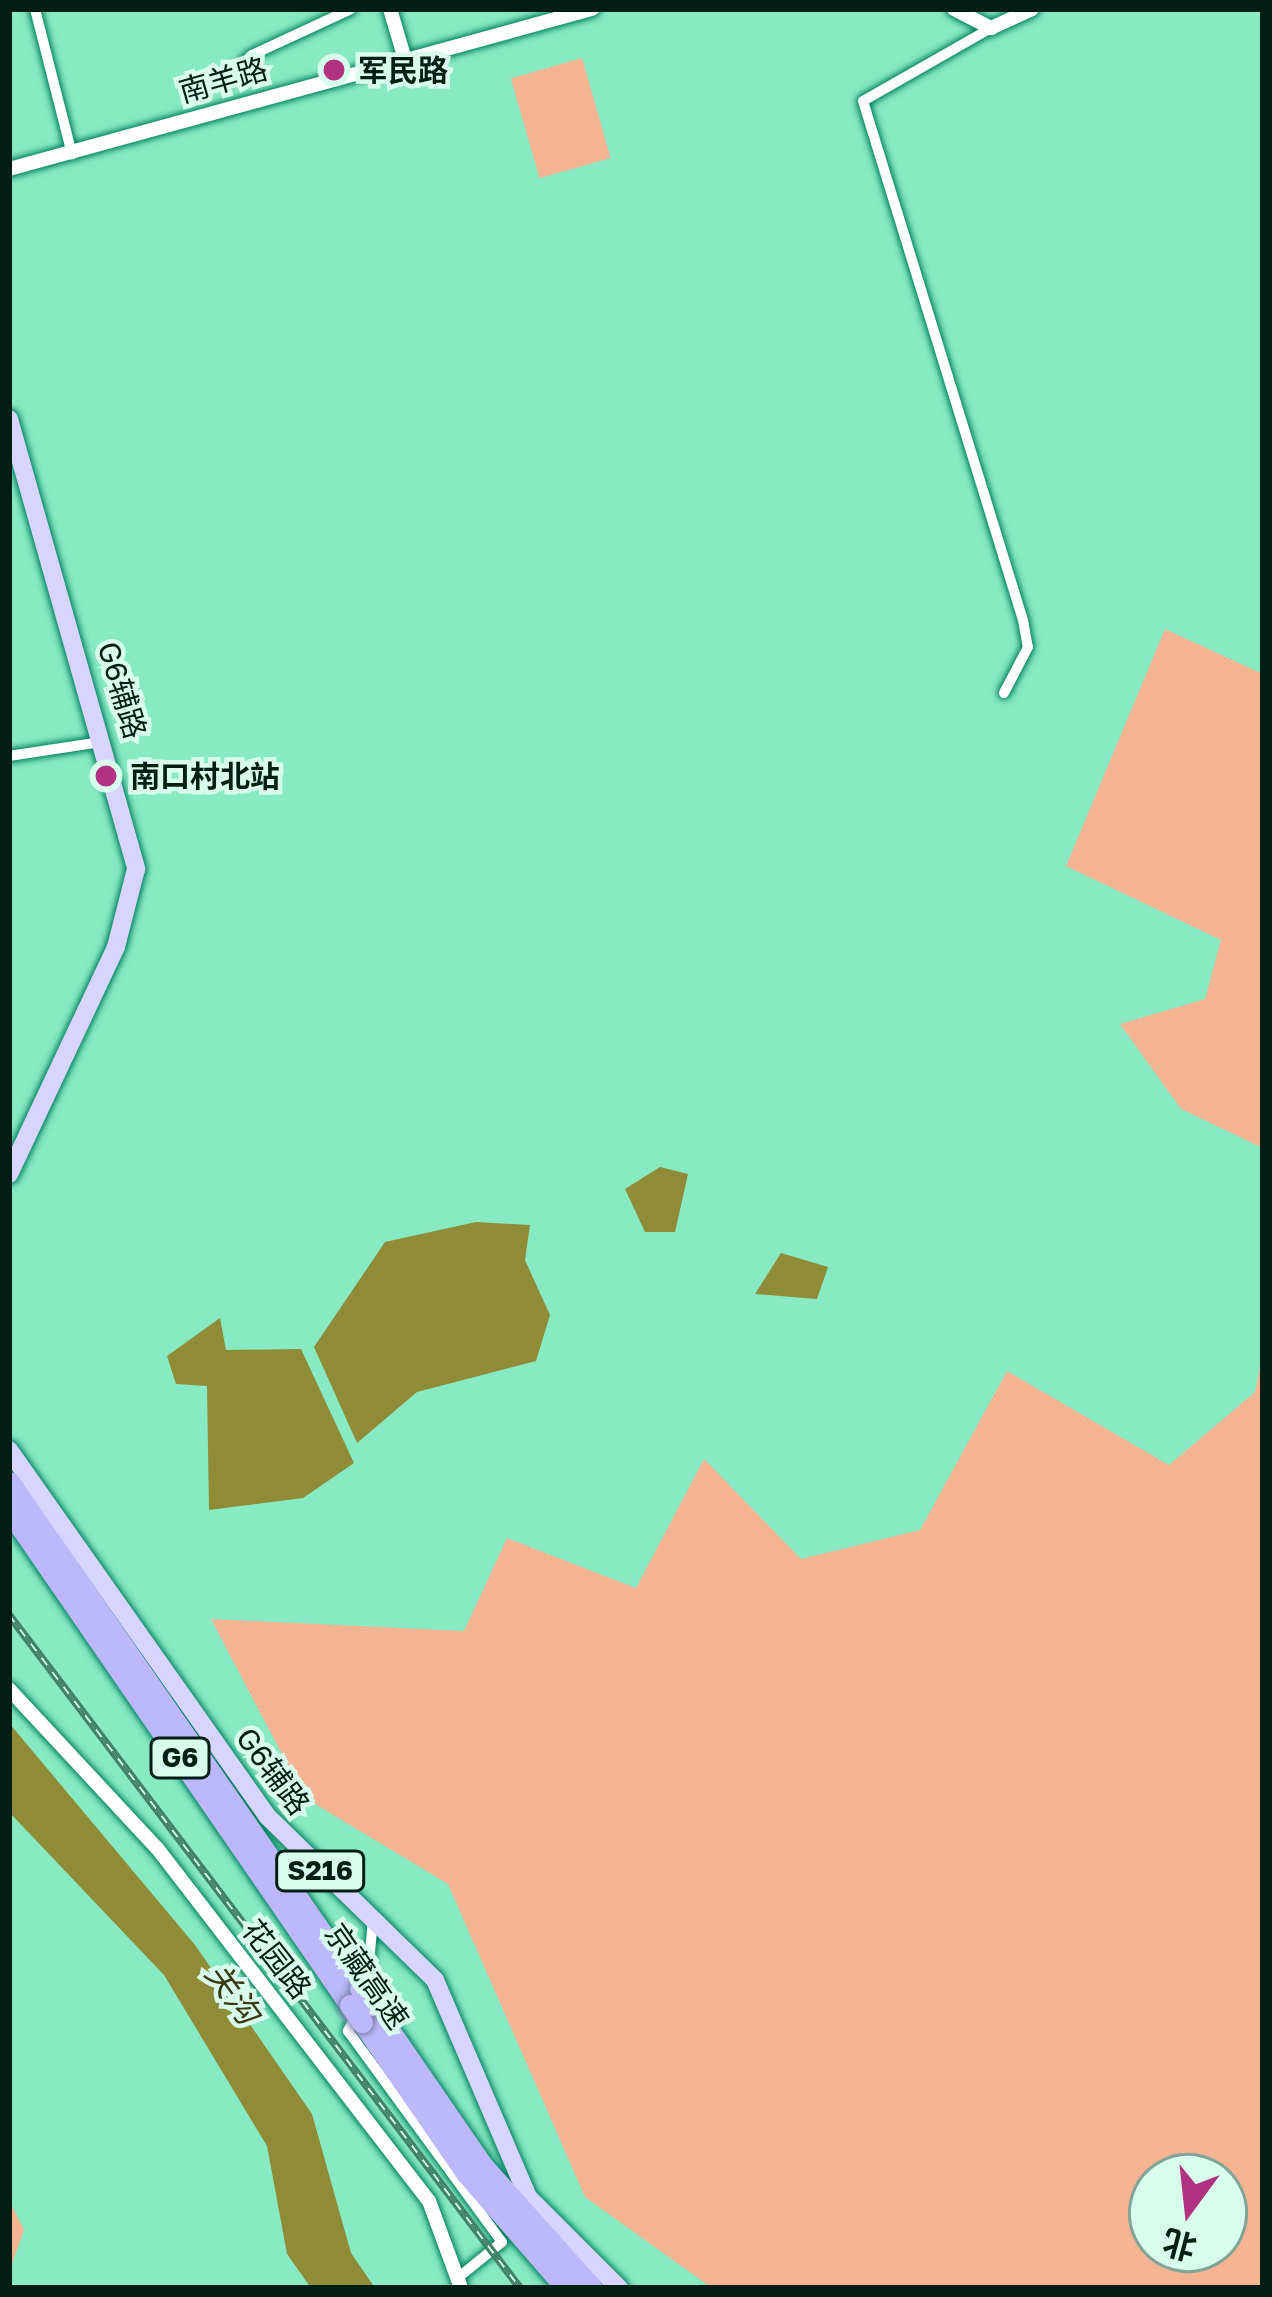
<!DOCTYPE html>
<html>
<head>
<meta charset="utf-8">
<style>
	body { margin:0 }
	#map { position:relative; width:1272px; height:2297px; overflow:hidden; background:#87eac3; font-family:"Golos Text","Noto Sans SC",sans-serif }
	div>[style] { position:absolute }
	.green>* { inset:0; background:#f7b493; transform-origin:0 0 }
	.water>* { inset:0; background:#8f8b37 }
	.roads { filter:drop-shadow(0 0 3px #017f5e) drop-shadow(0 0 3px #017f5e) }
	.minor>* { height:10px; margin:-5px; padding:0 5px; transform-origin:5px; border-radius:5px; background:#fff }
	.tertiary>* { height:14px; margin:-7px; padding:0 7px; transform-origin:7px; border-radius:7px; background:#fff }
	.primary>* { height:18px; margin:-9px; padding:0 9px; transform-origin:9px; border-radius:9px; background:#d7d4fd }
	.motorway>* { height:21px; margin:-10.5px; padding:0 10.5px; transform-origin:10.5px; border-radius:10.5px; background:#bcb8fb }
	.rail>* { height:8px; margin-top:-4px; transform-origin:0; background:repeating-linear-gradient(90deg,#d9fded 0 9px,#428169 0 18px); box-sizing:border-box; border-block:3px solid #428169 }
	.bridges { filter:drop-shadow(0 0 3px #7a82aa) drop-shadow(0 0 3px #7a82aa) }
	.motorway-bridge>* { height:21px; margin:-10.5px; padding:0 10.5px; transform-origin:10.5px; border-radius:10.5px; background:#bcb8fb }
	.dots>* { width:33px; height:33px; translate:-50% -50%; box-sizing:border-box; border:6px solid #d9fded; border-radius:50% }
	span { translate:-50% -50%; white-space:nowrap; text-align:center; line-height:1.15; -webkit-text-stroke:9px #d9fded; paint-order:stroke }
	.shield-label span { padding:3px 9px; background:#d9fded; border:3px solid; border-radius:9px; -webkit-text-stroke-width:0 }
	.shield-label { font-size:27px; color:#001e14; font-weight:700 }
	.poi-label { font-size:30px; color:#001e14; font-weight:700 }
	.left { translate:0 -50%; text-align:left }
	.street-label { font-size:30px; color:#001e14 }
	.water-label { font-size:33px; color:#383712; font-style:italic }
	.frame { position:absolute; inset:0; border:12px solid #001e14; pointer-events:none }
	.north { position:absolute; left:1128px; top:2153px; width:120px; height:120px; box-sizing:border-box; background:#d9fded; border:3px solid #82a496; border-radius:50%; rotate:195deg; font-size:33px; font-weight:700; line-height:48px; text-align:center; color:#001e14 }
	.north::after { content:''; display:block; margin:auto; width:42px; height:54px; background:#b03280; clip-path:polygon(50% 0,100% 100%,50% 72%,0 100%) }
</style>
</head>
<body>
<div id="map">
	<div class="green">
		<i style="left:582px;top:58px;width:104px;height:74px;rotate:74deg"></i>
		<i style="clip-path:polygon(1165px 629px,1263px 674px,1263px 1148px,1181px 1109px,1120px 1024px,1205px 999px,1221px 940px,1066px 866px)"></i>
		<i style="clip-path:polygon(evenodd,1263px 1353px,1263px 2288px,712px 2288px,585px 2197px,448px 1884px,305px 1798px,211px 1619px,464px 1631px,507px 1538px,636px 1588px,704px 1459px,801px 1559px,920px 1530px,1007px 1371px,1169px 1465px,1255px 1392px,1263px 1353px,1152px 2177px,1224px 2177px,1224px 2249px,1152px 2249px,1152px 2177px)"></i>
		<i style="clip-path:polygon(9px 2200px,24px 2230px,9px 2272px)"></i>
	</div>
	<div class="water">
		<i style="clip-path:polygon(660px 1167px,688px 1174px,675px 1232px,645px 1232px,625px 1189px)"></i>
		<i style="clip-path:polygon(476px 1222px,530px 1225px,525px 1260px,550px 1315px,536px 1361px,417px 1392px,357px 1443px,314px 1347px,385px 1242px)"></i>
		<i style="clip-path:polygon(781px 1253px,828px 1267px,817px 1299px,755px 1294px)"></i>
		<i style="clip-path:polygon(220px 1318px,226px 1350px,301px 1349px,354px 1463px,303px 1498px,209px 1510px,207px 1386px,176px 1384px,167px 1356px)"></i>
		<i style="clip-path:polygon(9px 1723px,195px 1945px,312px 2114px,351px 2253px,375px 2288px,311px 2288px,287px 2254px,267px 2146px,164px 1975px,9px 1812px)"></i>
	</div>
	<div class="roads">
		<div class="minor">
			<i style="left:35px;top:9px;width:150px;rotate:75.7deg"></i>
			<i style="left:991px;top:28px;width:147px;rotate:150.3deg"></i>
			<i style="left:863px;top:101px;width:543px;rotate:72.87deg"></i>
			<i style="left:1023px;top:620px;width:27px;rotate:80deg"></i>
			<i style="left:1028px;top:647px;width:52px;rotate:117.6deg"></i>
			<i style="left:225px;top:81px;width:37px;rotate:-44deg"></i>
			<i style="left:252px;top:55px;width:109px;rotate:-24.9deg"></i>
			<i style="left:9px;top:756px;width:93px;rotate:-8.7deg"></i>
			<i style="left:366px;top:1995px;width:75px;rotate:-84.7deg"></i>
			<i style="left:355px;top:2017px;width:16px;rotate:117deg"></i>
			<i style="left:348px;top:2031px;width:261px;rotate:53.9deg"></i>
			<i style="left:502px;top:2242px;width:55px;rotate:140.9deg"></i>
		</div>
		<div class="tertiary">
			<i style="left:390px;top:9px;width:49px;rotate:73.4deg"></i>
			<i style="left:954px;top:9px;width:42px;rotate:27.2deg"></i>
			<i style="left:991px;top:28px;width:45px;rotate:-24.9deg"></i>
			<i style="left:9px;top:169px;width:605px;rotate:-15.35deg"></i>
			<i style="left:9px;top:1689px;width:217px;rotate:47.1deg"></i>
			<i style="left:157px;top:1848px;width:446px;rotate:52.4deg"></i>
			<i style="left:429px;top:2201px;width:93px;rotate:69.8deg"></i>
		</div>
		<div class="primary">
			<i style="left:9px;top:419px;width:468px;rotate:74.2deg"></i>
			<i style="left:136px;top:869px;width:81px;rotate:104.4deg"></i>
			<i style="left:116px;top:947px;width:251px;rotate:115.2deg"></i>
			<i style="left:9px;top:1450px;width:448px;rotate:54.8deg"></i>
			<i style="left:267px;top:1816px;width:235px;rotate:44.3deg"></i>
			<i style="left:435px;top:1980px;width:236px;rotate:66.8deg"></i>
			<i style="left:528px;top:2197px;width:129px;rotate:45deg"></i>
		</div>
		<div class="motorway">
			<i style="left:9px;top:1482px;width:616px;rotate:55.25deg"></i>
			<i style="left:9px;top:1510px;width:601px;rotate:55.44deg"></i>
			<i style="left:372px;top:2005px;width:194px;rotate:55.5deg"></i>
			<i style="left:482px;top:2165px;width:165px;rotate:48.2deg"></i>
			<i style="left:362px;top:2022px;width:185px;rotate:55.4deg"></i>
			<i style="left:467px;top:2174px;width:151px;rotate:49deg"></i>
		</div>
	</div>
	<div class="rail">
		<i style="left:9px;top:1615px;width:845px;rotate:52.79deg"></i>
	</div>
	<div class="bridges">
		<div class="motorway-bridge">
			<i style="left:360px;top:1988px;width:21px;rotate:55deg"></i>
			<i style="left:350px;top:2005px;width:21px;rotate:55deg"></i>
		</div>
	</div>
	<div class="dots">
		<i style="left:334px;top:70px;background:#b03280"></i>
		<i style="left:106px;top:776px;background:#b03280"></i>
	</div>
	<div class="shield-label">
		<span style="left:180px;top:1758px">G6</span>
		<span style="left:320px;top:1871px">S216</span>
	</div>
	<div class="poi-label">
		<span class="left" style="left:358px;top:70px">军民路</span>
		<span class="left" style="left:130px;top:776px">南口村北站</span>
	</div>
	<div class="street-label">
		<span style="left:223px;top:80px;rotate:-16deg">南羊路</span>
		<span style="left:122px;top:690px;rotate:73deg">G6辅路</span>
		<span style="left:273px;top:1771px;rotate:53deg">G6辅路</span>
		<span style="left:277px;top:1959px;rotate:52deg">花园路</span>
		<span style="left:367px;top:1976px;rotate:55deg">京藏高速</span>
	</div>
	<div class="water-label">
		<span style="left:233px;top:1993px;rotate:54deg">关沟</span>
	</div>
	<div class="frame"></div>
	<div class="north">北</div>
</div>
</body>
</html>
